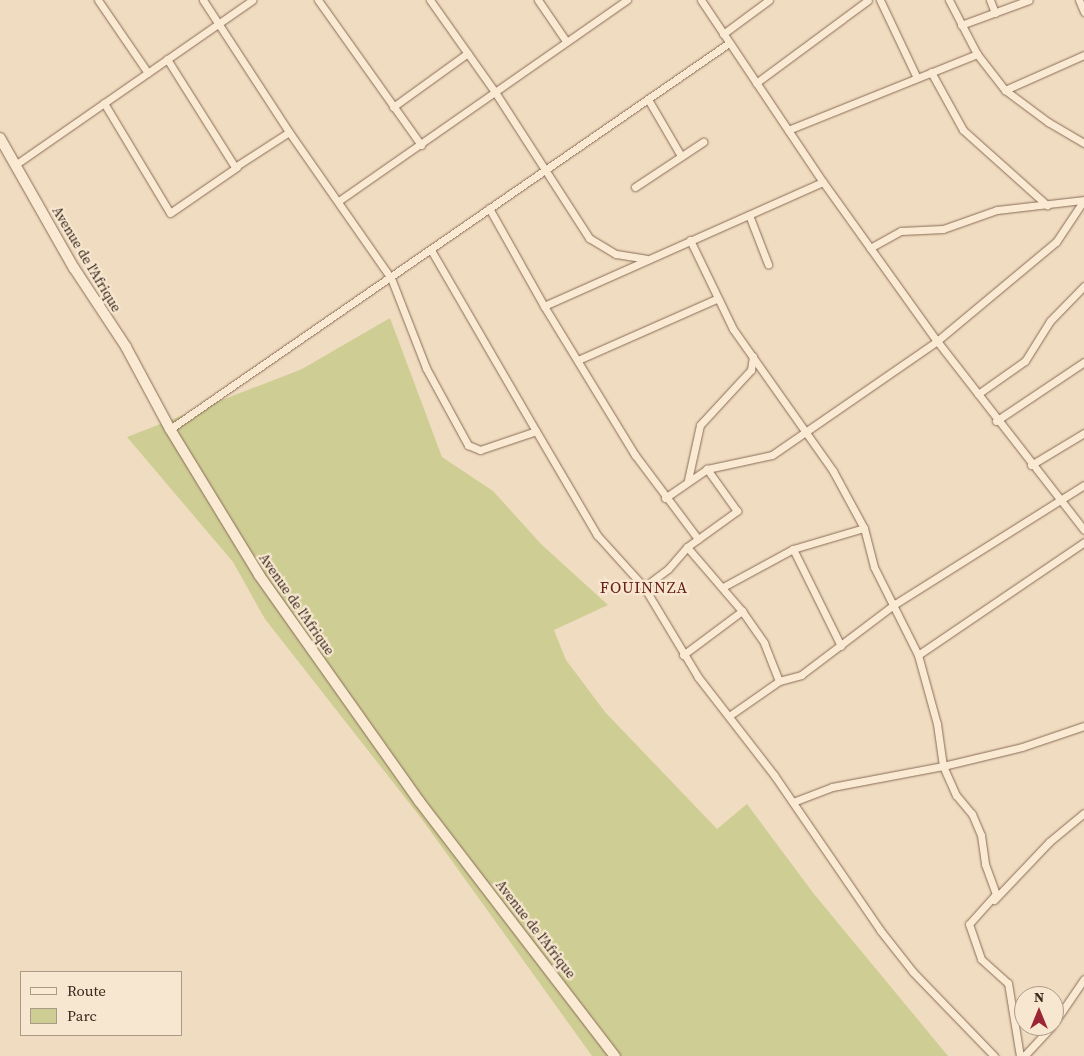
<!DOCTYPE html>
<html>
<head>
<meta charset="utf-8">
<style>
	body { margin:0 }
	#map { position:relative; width:1084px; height:1056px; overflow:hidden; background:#f0dcc0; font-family:"Source Serif 4",serif }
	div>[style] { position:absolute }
	.green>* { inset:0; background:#cece94 }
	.roads { filter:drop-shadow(0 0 1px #896c57) drop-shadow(0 0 1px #896c57) }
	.minor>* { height:7px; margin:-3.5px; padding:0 3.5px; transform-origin:3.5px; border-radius:3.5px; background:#faead4 }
	.secondary>* { height:10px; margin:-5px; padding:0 5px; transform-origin:5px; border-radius:5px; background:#faead4 }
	span { translate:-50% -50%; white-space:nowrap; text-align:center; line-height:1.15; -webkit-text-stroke:4.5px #f7e7d0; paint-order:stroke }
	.street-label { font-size:14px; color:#38271c }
	.quarter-label { font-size:16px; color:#67211a; letter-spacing:1px }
	.legend { position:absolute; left:20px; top:971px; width:162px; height:65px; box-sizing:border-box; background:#f7e7d0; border:1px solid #ab9a88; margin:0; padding:6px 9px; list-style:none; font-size:15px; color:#38271c }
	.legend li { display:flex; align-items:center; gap:10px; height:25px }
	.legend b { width:25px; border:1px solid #ab9a88 }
	.north { position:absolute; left:1014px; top:986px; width:50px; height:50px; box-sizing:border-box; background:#f7e7d0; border:1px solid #ab9a88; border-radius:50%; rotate:0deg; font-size:14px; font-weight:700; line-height:20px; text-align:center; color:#38271c }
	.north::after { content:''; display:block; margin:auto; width:18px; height:22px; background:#9b2534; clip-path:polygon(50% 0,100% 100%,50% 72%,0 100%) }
</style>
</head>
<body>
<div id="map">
	<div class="green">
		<i style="clip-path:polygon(390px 318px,442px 457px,493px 491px,541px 544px,608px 605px,554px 630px,566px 660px,605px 712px,717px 829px,747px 804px,814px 894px,948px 1056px,592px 1056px,421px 818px,265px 619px,233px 562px,127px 437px,302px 369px)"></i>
	</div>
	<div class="roads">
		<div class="minor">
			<i style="left:98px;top:0;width:88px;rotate:55.6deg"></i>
			<i style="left:203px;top:0;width:158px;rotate:56.9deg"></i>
			<i style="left:289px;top:132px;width:178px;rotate:55.1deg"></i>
			<i style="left:391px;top:278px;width:97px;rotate:68.7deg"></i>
			<i style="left:426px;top:368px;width:88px;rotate:61.4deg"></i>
			<i style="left:468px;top:445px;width:13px;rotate:23deg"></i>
			<i style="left:480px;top:450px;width:59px;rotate:-18.7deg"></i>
			<i style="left:536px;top:431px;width:121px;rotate:59.6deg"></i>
			<i style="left:597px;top:535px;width:70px;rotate:47.9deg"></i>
			<i style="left:644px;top:587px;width:105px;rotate:59deg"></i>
			<i style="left:698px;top:677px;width:124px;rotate:52.2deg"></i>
			<i style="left:774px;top:775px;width:188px;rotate:55.6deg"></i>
			<i style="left:880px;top:930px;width:53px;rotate:51.8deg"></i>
			<i style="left:913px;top:972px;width:117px;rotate:46deg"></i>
			<i style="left:318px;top:0;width:178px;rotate:54.6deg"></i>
			<i style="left:430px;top:0;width:113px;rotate:54.8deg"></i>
			<i style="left:495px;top:92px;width:174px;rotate:57.2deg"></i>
			<i style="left:589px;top:238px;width:31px;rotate:31deg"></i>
			<i style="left:616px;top:254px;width:30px;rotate:9deg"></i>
			<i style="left:538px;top:0;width:50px;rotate:55.7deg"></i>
			<i style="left:701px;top:0;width:219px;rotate:56.2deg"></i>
			<i style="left:823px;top:182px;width:196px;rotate:54.4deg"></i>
			<i style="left:937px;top:341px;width:239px;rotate:52.1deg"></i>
			<i style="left:880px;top:0;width:86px;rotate:64.6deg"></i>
			<i style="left:949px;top:0;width:61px;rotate:62.6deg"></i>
			<i style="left:977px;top:54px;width:46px;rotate:52.1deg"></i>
			<i style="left:1005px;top:90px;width:54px;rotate:36.7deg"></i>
			<i style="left:1048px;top:122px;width:42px;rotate:30.3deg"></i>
			<i style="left:990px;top:0;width:14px;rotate:69deg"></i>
			<i style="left:1079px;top:0;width:13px;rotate:67deg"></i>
			<i style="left:961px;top:25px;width:72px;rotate:-20.2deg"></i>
			<i style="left:723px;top:34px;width:57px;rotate:-36.5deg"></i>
			<i style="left:167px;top:59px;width:128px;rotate:57.8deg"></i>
			<i style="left:235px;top:167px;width:64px;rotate:-32.9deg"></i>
			<i style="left:931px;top:72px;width:66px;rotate:61.1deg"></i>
			<i style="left:963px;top:130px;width:113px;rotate:41.8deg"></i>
			<i style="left:756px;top:83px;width:139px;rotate:-36.5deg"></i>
			<i style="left:1005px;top:90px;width:86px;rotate:-23.9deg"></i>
			<i style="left:649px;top:101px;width:64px;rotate:59.8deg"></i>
			<i style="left:104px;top:103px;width:128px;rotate:59deg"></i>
			<i style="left:170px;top:213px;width:81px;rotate:-34.5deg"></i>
			<i style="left:393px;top:107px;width:92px;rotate:-35.8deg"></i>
			<i style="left:788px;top:130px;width:204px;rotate:-21.9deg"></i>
			<i style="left:15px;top:165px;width:289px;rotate:-34.8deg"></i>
			<i style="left:635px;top:187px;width:82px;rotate:-33.5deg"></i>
			<i style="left:340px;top:200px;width:350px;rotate:-34.9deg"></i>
			<i style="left:489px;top:208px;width:112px;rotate:60.7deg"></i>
			<i style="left:544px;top:306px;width:175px;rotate:58.6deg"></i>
			<i style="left:635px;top:455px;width:105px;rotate:53.1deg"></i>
			<i style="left:749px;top:215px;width:53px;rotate:68.8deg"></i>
			<i style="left:690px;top:240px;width:99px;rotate:64.2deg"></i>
			<i style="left:733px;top:329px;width:174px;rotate:54.8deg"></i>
			<i style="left:833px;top:471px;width:65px;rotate:61.5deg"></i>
			<i style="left:864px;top:528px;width:40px;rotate:75.6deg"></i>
			<i style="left:874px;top:567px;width:98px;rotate:63.4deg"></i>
			<i style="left:918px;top:655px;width:72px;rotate:74.6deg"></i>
			<i style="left:937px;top:724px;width:42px;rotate:81.9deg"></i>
			<i style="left:943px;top:766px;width:32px;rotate:66deg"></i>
			<i style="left:956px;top:795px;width:25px;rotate:50deg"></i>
			<i style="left:972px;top:814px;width:23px;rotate:67deg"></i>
			<i style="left:981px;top:835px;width:29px;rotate:82deg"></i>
			<i style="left:985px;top:864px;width:32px;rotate:70deg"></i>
			<i style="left:996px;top:894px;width:40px;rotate:132deg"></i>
			<i style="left:969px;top:924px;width:37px;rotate:71deg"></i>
			<i style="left:981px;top:959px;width:36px;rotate:42deg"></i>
			<i style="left:1008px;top:983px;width:74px;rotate:80.7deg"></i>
			<i style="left:870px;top:248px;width:35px;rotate:-29deg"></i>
			<i style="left:901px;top:231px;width:42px;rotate:-2.7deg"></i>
			<i style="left:943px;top:229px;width:57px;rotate:-19.4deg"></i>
			<i style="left:997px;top:210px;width:88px;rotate:-6.6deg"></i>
			<i style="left:431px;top:250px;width:209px;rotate:59.9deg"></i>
			<i style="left:544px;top:306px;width:305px;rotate:-24deg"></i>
			<i style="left:578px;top:360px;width:151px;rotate:-23.8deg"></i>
			<i style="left:978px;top:394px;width:57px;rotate:-35.1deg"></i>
			<i style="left:1025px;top:361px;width:47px;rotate:-58deg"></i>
			<i style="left:1050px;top:321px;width:49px;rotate:-45.8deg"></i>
			<i style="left:996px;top:421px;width:106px;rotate:-33.8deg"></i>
			<i style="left:170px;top:429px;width:679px;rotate:-34.63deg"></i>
			<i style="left:1031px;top:465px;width:62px;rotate:-31.1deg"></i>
			<i style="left:688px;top:480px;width:56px;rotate:-77.7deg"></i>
			<i style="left:700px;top:425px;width:75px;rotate:-47.2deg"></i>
			<i style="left:751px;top:370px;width:14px;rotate:-82deg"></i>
			<i style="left:665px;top:498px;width:51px;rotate:-34.6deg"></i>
			<i style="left:707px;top:469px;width:66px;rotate:-12.2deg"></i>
			<i style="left:772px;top:455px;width:201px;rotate:-34.6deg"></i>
			<i style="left:937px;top:341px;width:155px;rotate:-39.8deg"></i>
			<i style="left:1056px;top:242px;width:50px;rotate:-56.3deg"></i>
			<i style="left:687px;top:547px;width:84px;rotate:49.3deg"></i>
			<i style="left:793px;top:549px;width:108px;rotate:63.7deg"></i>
			<i style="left:644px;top:587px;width:30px;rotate:-37deg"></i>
			<i style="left:668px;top:569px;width:29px;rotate:-49deg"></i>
			<i style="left:687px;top:547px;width:62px;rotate:-35.8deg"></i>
			<i style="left:737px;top:511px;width:52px;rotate:-125.5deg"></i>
			<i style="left:723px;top:587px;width:80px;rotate:-28.5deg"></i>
			<i style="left:793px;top:549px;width:74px;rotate:-16.5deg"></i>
			<i style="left:683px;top:655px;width:74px;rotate:-36.7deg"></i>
			<i style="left:742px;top:611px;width:39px;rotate:55deg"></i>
			<i style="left:764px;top:643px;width:41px;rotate:68.5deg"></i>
			<i style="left:779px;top:681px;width:23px;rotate:-15deg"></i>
			<i style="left:801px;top:675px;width:118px;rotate:-37.1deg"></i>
			<i style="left:895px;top:604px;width:223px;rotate:-32.2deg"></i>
			<i style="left:918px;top:655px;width:201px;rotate:-34.2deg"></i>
			<i style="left:729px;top:716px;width:61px;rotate:-35deg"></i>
			<i style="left:793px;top:802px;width:42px;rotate:-21deg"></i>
			<i style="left:832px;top:787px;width:113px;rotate:-10.7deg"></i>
			<i style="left:943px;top:766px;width:81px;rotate:-13.5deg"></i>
			<i style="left:1022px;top:747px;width:65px;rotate:-18.7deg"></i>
			<i style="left:994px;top:900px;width:80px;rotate:-46.5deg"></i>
			<i style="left:1049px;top:842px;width:45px;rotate:-39.6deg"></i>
			<i style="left:1054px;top:1023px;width:53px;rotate:-55.7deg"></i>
			<i style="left:1024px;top:1056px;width:41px;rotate:-47deg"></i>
		</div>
		<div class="secondary">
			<i style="left:0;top:138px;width:150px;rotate:60.4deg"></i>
			<i style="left:74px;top:268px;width:95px;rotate:56.6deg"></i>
			<i style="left:126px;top:347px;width:93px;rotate:61.8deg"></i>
			<i style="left:170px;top:429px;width:171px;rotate:58.6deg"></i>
			<i style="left:259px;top:575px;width:277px;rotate:54.7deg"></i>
			<i style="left:419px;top:801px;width:322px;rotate:52.5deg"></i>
		</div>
	</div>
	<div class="street-label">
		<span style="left:87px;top:259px;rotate:59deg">Avenue de l'Afrique</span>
		<span style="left:297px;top:604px;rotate:55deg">Avenue de l'Afrique</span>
		<span style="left:536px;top:929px;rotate:52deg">Avenue de l'Afrique</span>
	</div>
	<div class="quarter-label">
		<span style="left:644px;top:587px">FOUINNZA</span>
	</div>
	<ul class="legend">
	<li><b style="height:6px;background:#faead4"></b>Route</li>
	<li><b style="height:14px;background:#cece94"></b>Parc</li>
	</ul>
	<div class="north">N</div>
</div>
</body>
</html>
